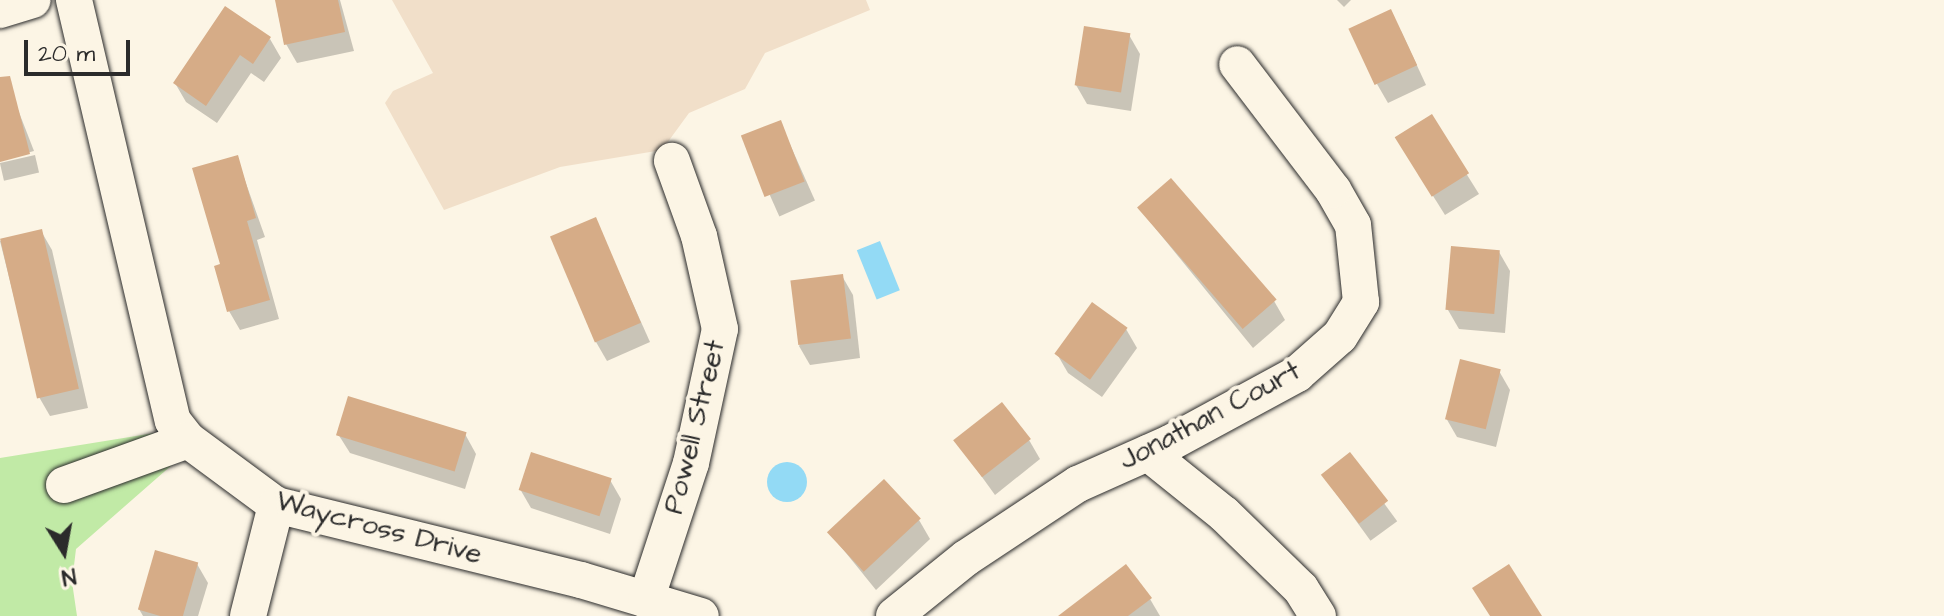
<!DOCTYPE html>
<html>
<head>
<meta charset="utf-8">
<style>
	body { margin:0 }
	#map { position:relative; width:1944px; height:616px; overflow:hidden; background:#fcf5e5; font-family:"Architects Daughter",sans-serif }
	div>[style] { position:absolute }
	.built>* { inset:0; background:#f1dfc9 }
	.green>* { inset:0; background:#c1eaa6 }
	.water>* { inset:0; background:#93daf5; transform-origin:0 0 }
	.round { border-radius:50% }
	.shadow>* { inset:0; background:#0003; transform-origin:0 0 }
	.building>* { inset:0; background:#d6ac87; transform-origin:0 0 }
	.roads { filter:drop-shadow(0 0 2px #2b2b2b) drop-shadow(0 0 2px #2b2b2b) }
	.minor>* { height:36px; margin:-18px; padding:0 18px; transform-origin:18px; border-radius:18px; background:#fcf5e5 }
	span { translate:-50% -50%; white-space:nowrap; text-align:center; line-height:1.15; -webkit-text-stroke:8px #fcf5e5; paint-order:stroke }
	.street-label { font-size:28px; color:#2b2b2b }
	.north { position:absolute; left:24px; top:512px; width:80px; height:80px; -webkit-text-stroke:6px #fcf5e5; paint-order:stroke; rotate:169deg; font-size:22px; font-weight:700; line-height:32px; text-align:center; color:#2b2b2b }
	.north::after { content:''; display:block; margin:auto; width:28px; height:36px; background:#2b2b2b; clip-path:polygon(50% 0,100% 100%,50% 72%,0 100%) }
	.scale { position:absolute; left:24px; top:40px; width:106px; height:36px; box-sizing:border-box; border:4px solid #2b2b2b; border-top:0; padding-left:10px; font-size:24px; line-height:28px; white-space:nowrap; color:#2b2b2b; -webkit-text-stroke:6px #fcf5e5; paint-order:stroke }
</style>
</head>
<body>
<div id="map">
	<div class="built">
		<i style="clip-path:polygon(392px 0,866px 0,870px 10px,765px 53px,745px 89px,689px 113px,662px 150px,560px 167px,444px 210px,385px 103px,393px 91px,433px 73px)"></i>
	</div>
	<div class="green">
		<i style="clip-path:polygon(173px 430px,189px 450px,76px 549px,72px 582px,77px 616px,0 616px,0 458px)"></i>
	</div>
	<div class="water">
		<i style="left:880px;top:241px;width:53px;height:25px;rotate:68deg"></i>
		<i class="round" style="left:767px;top:462px;width:40px;height:40px"></i>
	</div>
	<div class="shadow">
		<i style="clip-path:polygon(292px 0,340px 0,354px 51px,297px 63px,286px 44px)"></i>
		<i style="clip-path:polygon(1337px 0,1351px 0,1344px 7px)"></i>
		<i style="clip-path:polygon(1401px 31px,1426px 85px,1388px 103px,1377px 84px)"></i>
		<i style="clip-path:polygon(1129px 35px,1140px 54px,1131px 111px,1087px 104px,1076px 85px)"></i>
		<i style="clip-path:polygon(270px 39px,281px 58px,264px 82px,251px 73px,217px 123px,186px 102px,175px 83px)"></i>
		<i style="clip-path:polygon(15px 102px,34px 151px,0 160px,0 106px)"></i>
		<i style="clip-path:polygon(1431px 117px,1479px 194px,1445px 215px,1408px 156px)"></i>
		<i style="left:780px;top:122px;width:86px;height:39px;rotate:66deg"></i>
		<i style="left:35px;top:155px;width:18px;height:36px;rotate:77deg"></i>
		<i style="clip-path:polygon(237px 158px,265px 237px,257px 240px,279px 319px,240px 330px,229px 311px)"></i>
		<i style="clip-path:polygon(1138px 207px,1274px 301px,1285px 320px,1253px 348px)"></i>
		<i style="clip-path:polygon(595px 219px,650px 342px,607px 361px,596px 342px)"></i>
		<i style="clip-path:polygon(41px 231px,52px 250px,88px 408px,50px 416px,39px 397px,0 241px)"></i>
		<i style="clip-path:polygon(1499px 252px,1510px 271px,1505px 333px,1459px 329px,1448px 310px)"></i>
		<i style="clip-path:polygon(842px 276px,853px 295px,860px 358px,810px 365px,799px 346px)"></i>
		<i style="clip-path:polygon(1126px 329px,1137px 348px,1102px 397px,1068px 373px,1057px 354px)"></i>
		<i style="clip-path:polygon(1499px 371px,1510px 390px,1496px 447px,1457px 437px,1446px 418px)"></i>
		<i style="clip-path:polygon(338px 434px,465px 434px,476px 454px,465px 489px,350px 453px)"></i>
		<i style="clip-path:polygon(1029px 440px,1040px 459px,995px 495px,956px 441px)"></i>
		<i style="left:1349px;top:455px;width:82px;height:33px;rotate:54deg"></i>
		<i style="clip-path:polygon(610px 480px,621px 499px,610px 534px,531px 508px,520px 489px)"></i>
		<i style="clip-path:polygon(919px 520px,930px 539px,876px 590px,829px 532px)"></i>
		<i style="clip-path:polygon(197px 564px,208px 583px,198px 616px,143px 616px,139px 609px)"></i>
		<i style="clip-path:polygon(1150px 599px,1160px 616px,1088px 616px)"></i>
	</div>
	<div class="building">
		<i style="clip-path:polygon(275px 0,338px 0,345px 32px,284px 45px)"></i>
		<i style="clip-path:polygon(225px 6px,271px 37px,253px 64px,240px 55px,206px 106px,173px 83px)"></i>
		<i style="left:1391px;top:9px;width:62px;height:47px;rotate:65deg"></i>
		<i style="left:1084px;top:26px;width:47px;height:60px;rotate:9deg"></i>
		<i style="clip-path:polygon(10px 76px,30px 154px,0 162px,0 77px)"></i>
		<i style="left:1432px;top:114px;width:70px;height:44px;rotate:58deg"></i>
		<i style="left:781px;top:120px;width:66px;height:43px;rotate:69deg"></i>
		<i style="clip-path:polygon(238px 155px,256px 218px,247px 221px,270px 300px,227px 312px,214px 266px,220px 264px,192px 168px)"></i>
		<i style="left:1171px;top:178px;width:161px;height:45px;rotate:49deg"></i>
		<i style="left:596px;top:217px;width:115px;height:50px;rotate:67deg"></i>
		<i style="left:42px;top:229px;width:164px;height:43px;rotate:77deg"></i>
		<i style="left:1451px;top:246px;width:49px;height:64px;rotate:5deg"></i>
		<i style="left:843px;top:274px;width:65px;height:53px;rotate:83deg"></i>
		<i style="left:1092px;top:302px;width:44px;height:64px;rotate:36deg"></i>
		<i style="left:1460px;top:359px;width:42px;height:62px;rotate:14deg"></i>
		<i style="left:348px;top:396px;width:124px;height:41px;rotate:17deg"></i>
		<i style="left:1002px;top:402px;width:47px;height:62px;rotate:52deg"></i>
		<i style="left:531px;top:452px;width:85px;height:40px;rotate:18deg"></i>
		<i style="left:1350px;top:452px;width:62px;height:37px;rotate:52deg"></i>
		<i style="left:884px;top:479px;width:54px;height:78px;rotate:47deg"></i>
		<i style="left:155px;top:550px;width:45px;height:62px;rotate:16deg"></i>
		<i style="clip-path:polygon(1126px 564px,1152px 598px,1128px 616px,1058px 616px)"></i>
		<i style="clip-path:polygon(1509px 564px,1542px 616px,1490px 616px,1472px 588px)"></i>
	</div>
	<div class="roads">
		<div class="minor">
			<i style="left:74px;top:0;width:432px;rotate:76.8deg"></i>
			<i style="left:173px;top:421px;width:24px;rotate:52deg"></i>
			<i style="left:188px;top:440px;width:109px;rotate:36.5deg"></i>
			<i style="left:276px;top:505px;width:314px;rotate:13.8deg"></i>
			<i style="left:581px;top:580px;width:125px;rotate:16.7deg"></i>
			<i style="left:0;top:10px;width:34px;rotate:-17deg"></i>
			<i style="left:1148px;top:453px;width:97px;rotate:38.8deg"></i>
			<i style="left:1224px;top:514px;width:107px;rotate:44.2deg"></i>
			<i style="left:1301px;top:589px;width:32px;rotate:58deg"></i>
			<i style="left:64px;top:485px;width:132px;rotate:-19.9deg"></i>
			<i style="left:646px;top:600px;width:144px;rotate:-71.8deg"></i>
			<i style="left:691px;top:463px;width:137px;rotate:-77.8deg"></i>
			<i style="left:720px;top:329px;width:95px;rotate:-102.7deg"></i>
			<i style="left:699px;top:236px;width:80px;rotate:-109.8deg"></i>
			<i style="left:248px;top:616px;width:114px;rotate:-75.8deg"></i>
			<i style="left:894px;top:616px;width:92px;rotate:-38.9deg"></i>
			<i style="left:966px;top:558px;width:134px;rotate:-33.5deg"></i>
			<i style="left:1078px;top:484px;width:101px;rotate:-24deg"></i>
			<i style="left:1170px;top:443px;width:145px;rotate:-28.5deg"></i>
			<i style="left:1297px;top:374px;width:57px;rotate:-41.5deg"></i>
			<i style="left:1340px;top:336px;width:40px;rotate:-58deg"></i>
			<i style="left:1361px;top:302px;width:77px;rotate:-95.9deg"></i>
			<i style="left:1353px;top:225px;width:40px;rotate:-119.7deg"></i>
			<i style="left:1333px;top:190px;width:158px;rotate:-127.3deg"></i>
		</div>
	</div>
	<div class="street-label">
		<span style="left:1210px;top:416px;rotate:-28deg">Jonathan Court</span>
		<span style="left:695px;top:427px;rotate:-76deg">Powell Street</span>
		<span style="left:379px;top:528px;rotate:15deg">Waycross Drive</span>
	</div>
	<div class="north">N</div>
	<div class="scale">20 m</div>
</div>
</body>
</html>
